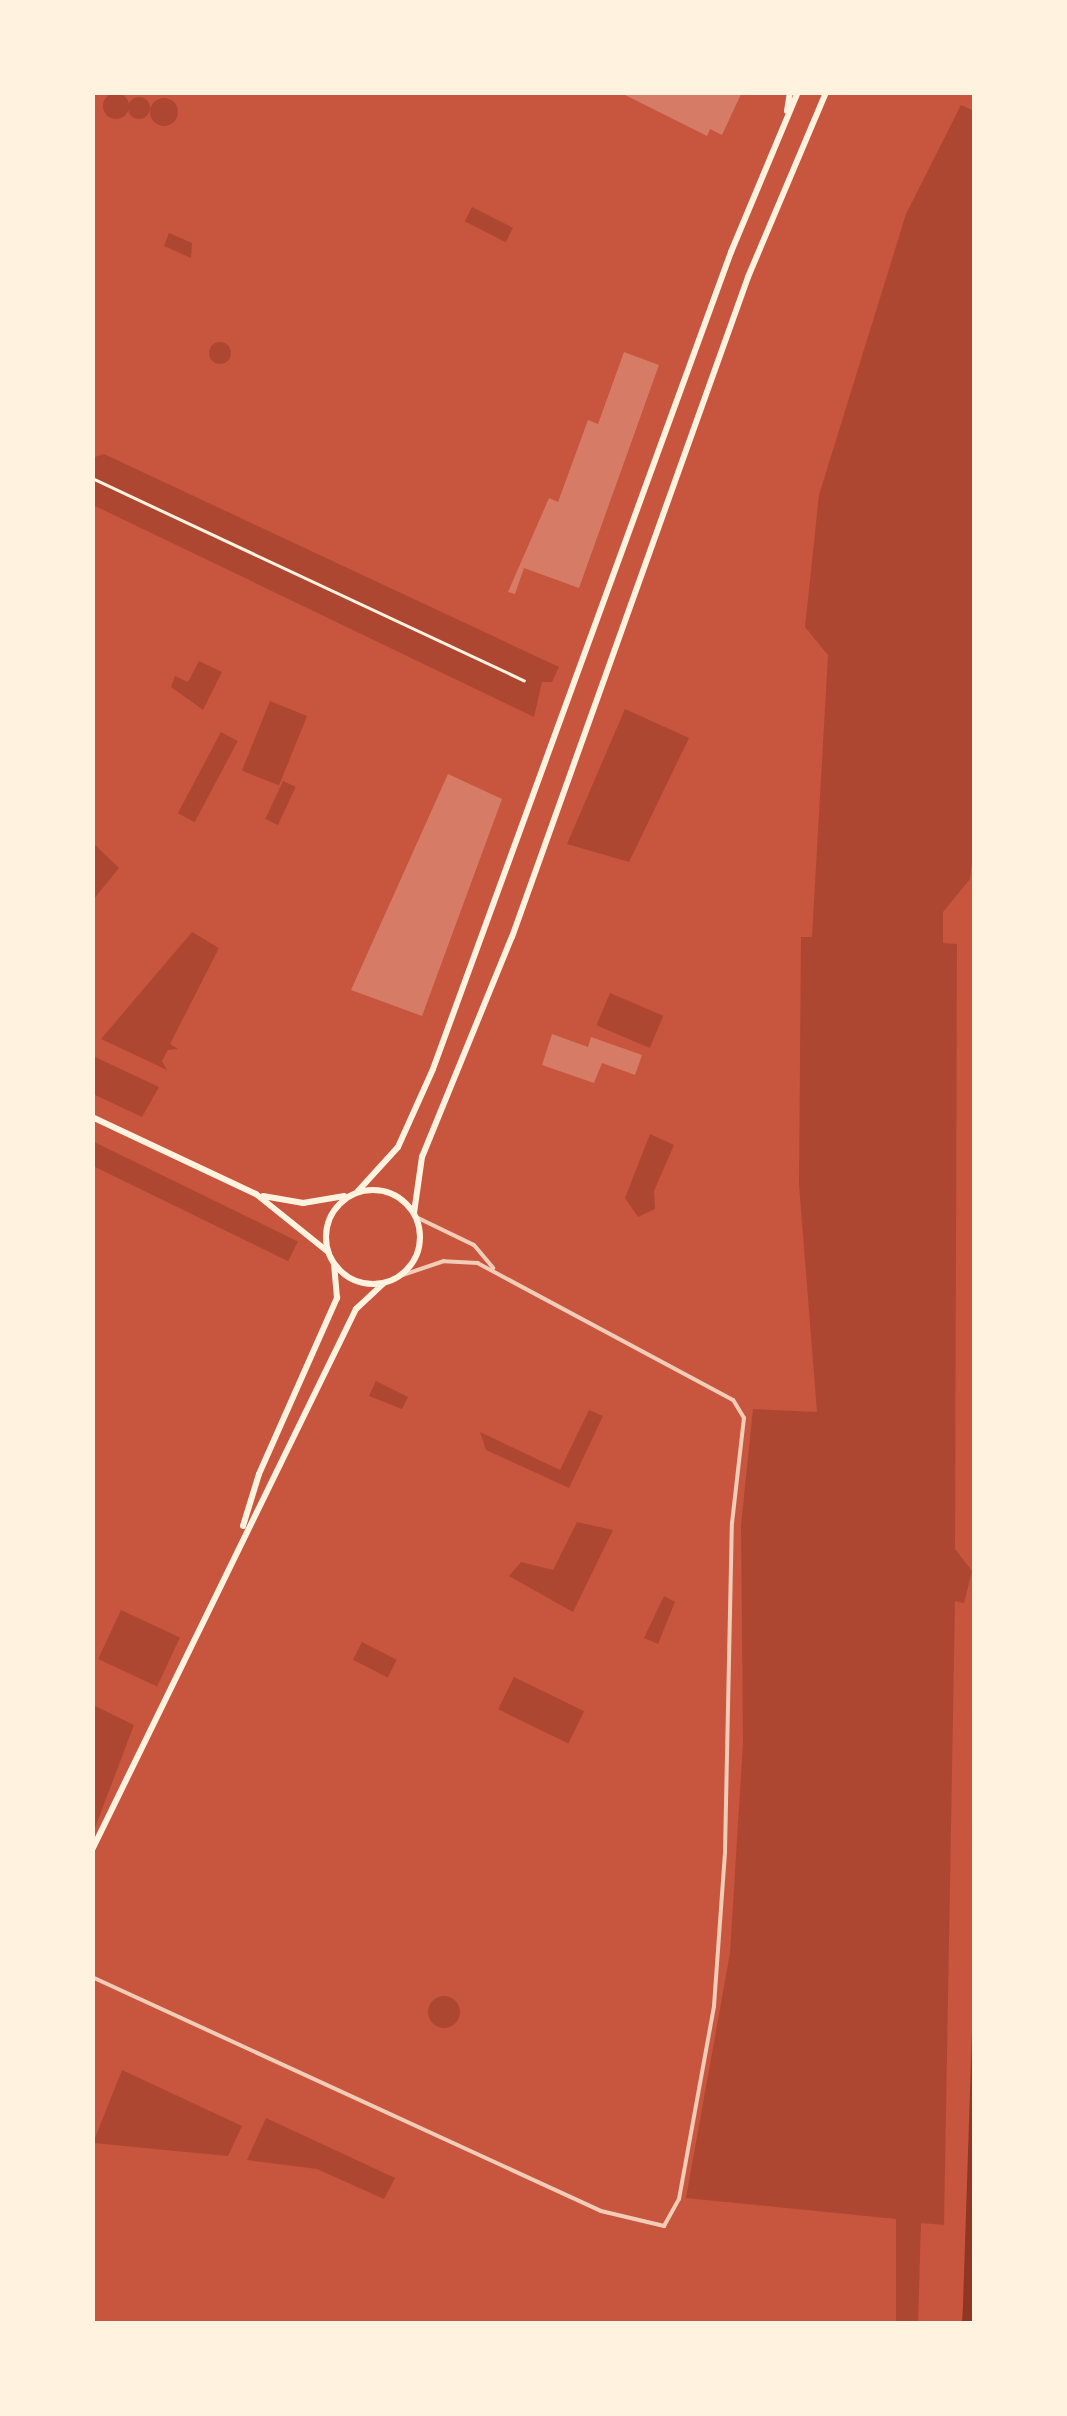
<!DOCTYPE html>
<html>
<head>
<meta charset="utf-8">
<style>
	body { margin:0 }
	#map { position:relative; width:1067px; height:2416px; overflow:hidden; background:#c8553d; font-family:"Noto Serif",serif }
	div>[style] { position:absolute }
	.green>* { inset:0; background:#ae4732; transform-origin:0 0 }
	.round { border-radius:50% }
	.water>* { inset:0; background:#8f3625 }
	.building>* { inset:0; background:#d67c66 }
	.path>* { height:2.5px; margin:-1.25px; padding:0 1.25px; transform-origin:1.25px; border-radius:1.25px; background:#fff3e0 }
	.minor>* { height:4px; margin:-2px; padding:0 2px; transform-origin:2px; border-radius:2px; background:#f1ccb7 }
	.secondary>* { height:6px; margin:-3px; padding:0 3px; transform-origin:3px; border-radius:3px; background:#fff3e0 }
	.secondary>.ring { margin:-3px; padding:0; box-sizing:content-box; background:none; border:6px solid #fff3e0; border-radius:50% }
	span { translate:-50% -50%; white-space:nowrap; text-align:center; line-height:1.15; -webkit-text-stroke:8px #fff3e0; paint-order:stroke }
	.frame { position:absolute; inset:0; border:95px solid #fff3e0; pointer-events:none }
</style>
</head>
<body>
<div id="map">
	<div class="green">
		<i class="round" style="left:103px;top:93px;width:26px;height:26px"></i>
		<i class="round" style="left:128px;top:97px;width:22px;height:22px"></i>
		<i class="round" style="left:150px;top:98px;width:28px;height:28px"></i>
		<i style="clip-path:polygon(961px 105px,974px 111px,974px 846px,970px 879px,943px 912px,943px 943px,957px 944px,955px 1549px,972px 1571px,964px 1603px,955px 1601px,944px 2225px,921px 2223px,918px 2323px,896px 2324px,896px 2219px,686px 2198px,730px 1953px,743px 1743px,741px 1525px,753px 1409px,817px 1412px,799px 1185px,801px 937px,812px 937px,828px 655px,805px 627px,819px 495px,906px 214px)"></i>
		<i style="left:472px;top:207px;width:46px;height:16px;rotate:27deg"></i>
		<i style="clip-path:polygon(169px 233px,192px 243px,191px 258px,164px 246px)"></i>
		<i class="round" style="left:209px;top:342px;width:22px;height:22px"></i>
		<i style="clip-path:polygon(104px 454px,559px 667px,552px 682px,542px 682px,534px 717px,93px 505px,92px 458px)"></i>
		<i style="clip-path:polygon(199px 661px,222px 672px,203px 710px,171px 687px,175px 676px,188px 682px)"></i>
		<i style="left:270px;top:701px;width:40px;height:75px;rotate:22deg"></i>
		<i style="clip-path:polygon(625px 709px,689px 738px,629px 862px,567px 844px)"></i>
		<i style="left:221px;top:732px;width:19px;height:92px;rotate:28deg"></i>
		<i style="left:283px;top:781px;width:14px;height:42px;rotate:25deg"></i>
		<i style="clip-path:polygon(93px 843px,119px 868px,93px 900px)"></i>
		<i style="clip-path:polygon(192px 932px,219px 948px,170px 1044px,178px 1049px,168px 1050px,162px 1061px,167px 1070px,101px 1039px)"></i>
		<i style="left:610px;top:993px;width:58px;height:35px;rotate:23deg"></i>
		<i style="clip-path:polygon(93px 1056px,159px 1087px,142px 1117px,93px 1094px)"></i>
		<i style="clip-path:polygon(650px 1134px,674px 1145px,654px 1191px,655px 1209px,638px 1217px,625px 1198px)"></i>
		<i style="left:92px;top:1141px;width:229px;height:22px;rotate:26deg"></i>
		<i style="clip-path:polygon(376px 1381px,408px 1397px,402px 1409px,369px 1396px)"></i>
		<i style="clip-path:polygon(589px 1410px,603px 1416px,569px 1488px,486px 1450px,480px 1432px,560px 1470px)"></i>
		<i style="clip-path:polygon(577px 1522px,613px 1530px,573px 1612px,509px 1576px,521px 1562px,553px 1570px)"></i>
		<i style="clip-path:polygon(664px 1596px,675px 1602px,658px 1644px,644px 1638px)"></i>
		<i style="left:121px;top:1610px;width:65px;height:54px;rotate:25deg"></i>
		<i style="left:362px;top:1642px;width:39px;height:20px;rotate:27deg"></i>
		<i style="left:514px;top:1677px;width:78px;height:36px;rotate:26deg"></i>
		<i style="clip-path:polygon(93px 1705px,134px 1725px,93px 1833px)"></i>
		<i class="round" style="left:428px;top:1996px;width:32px;height:32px"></i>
		<i style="clip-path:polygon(122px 2070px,242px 2126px,228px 2156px,93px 2143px)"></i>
		<i style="clip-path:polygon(266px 2118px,395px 2178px,384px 2199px,317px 2169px,247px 2160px)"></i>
	</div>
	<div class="water">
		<i style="clip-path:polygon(974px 1970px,974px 2323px,962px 2324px,963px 2305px)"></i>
	</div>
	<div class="building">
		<i style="clip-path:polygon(619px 92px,742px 92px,722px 135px,710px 129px,707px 136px)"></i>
		<i style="clip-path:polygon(624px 352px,659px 365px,579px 588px,524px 568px,515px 594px,508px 592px,549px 498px,558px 502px,588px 420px,598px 424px)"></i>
		<i style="clip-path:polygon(448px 774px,502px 799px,422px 1016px,351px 990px)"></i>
		<i style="clip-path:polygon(552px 1034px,588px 1047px,591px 1037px,642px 1055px,635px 1075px,602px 1063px,594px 1083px,542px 1065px)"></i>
	</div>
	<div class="path">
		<i style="left:92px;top:478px;width:477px;rotate:25.1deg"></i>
	</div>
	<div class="minor">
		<i style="left:416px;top:1217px;width:64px;rotate:25.8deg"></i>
		<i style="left:474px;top:1245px;width:30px;rotate:50deg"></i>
		<i style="left:92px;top:1977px;width:560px;rotate:24.69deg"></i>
		<i style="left:601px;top:2211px;width:65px;rotate:13.4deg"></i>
		<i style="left:664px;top:2226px;width:31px;rotate:-61deg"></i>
		<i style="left:679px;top:2199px;width:196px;rotate:-79.7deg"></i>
		<i style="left:714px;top:2006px;width:155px;rotate:-85.9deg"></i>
		<i style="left:725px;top:1851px;width:328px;rotate:-88.8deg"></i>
		<i style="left:732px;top:1523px;width:106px;rotate:-83.5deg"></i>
		<i style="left:744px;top:1418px;width:21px;rotate:-121deg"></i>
		<i style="left:733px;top:1400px;width:289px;rotate:-151.8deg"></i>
		<i style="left:478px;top:1263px;width:34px;rotate:-177deg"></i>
		<i style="left:444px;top:1261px;width:50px;rotate:161.2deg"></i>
	</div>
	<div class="secondary">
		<i style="left:787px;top:111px;width:19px;rotate:-81deg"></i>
		<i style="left:92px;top:1117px;width:181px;rotate:25.2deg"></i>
		<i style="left:256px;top:1194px;width:91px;rotate:38.8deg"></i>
		<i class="ring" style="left:326px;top:1190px;width:88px;height:88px"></i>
		<i style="left:358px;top:1191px;width:59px;rotate:-47.7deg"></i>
		<i style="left:398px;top:1147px;width:85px;rotate:-65.8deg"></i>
		<i style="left:433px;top:1069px;width:870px;rotate:-69.96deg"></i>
		<i style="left:731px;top:252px;width:173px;rotate:-67.3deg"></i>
		<i style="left:263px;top:1196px;width:41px;rotate:9.9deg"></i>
		<i style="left:303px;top:1203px;width:42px;rotate:-9.7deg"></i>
		<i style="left:414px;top:1213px;width:57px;rotate:-81.9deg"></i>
		<i style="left:422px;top:1157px;width:238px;rotate:-67.8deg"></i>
		<i style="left:512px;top:937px;width:701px;rotate:-70.32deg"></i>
		<i style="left:748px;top:277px;width:201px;rotate:-67.1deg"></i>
		<i style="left:243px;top:1526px;width:54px;rotate:-72.9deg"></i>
		<i style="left:259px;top:1474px;width:193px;rotate:-66.1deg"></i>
		<i style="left:337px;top:1298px;width:34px;rotate:-95deg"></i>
		<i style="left:92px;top:1850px;width:602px;rotate:-63.99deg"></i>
		<i style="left:356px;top:1309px;width:38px;rotate:-43deg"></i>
	</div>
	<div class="frame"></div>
</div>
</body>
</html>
